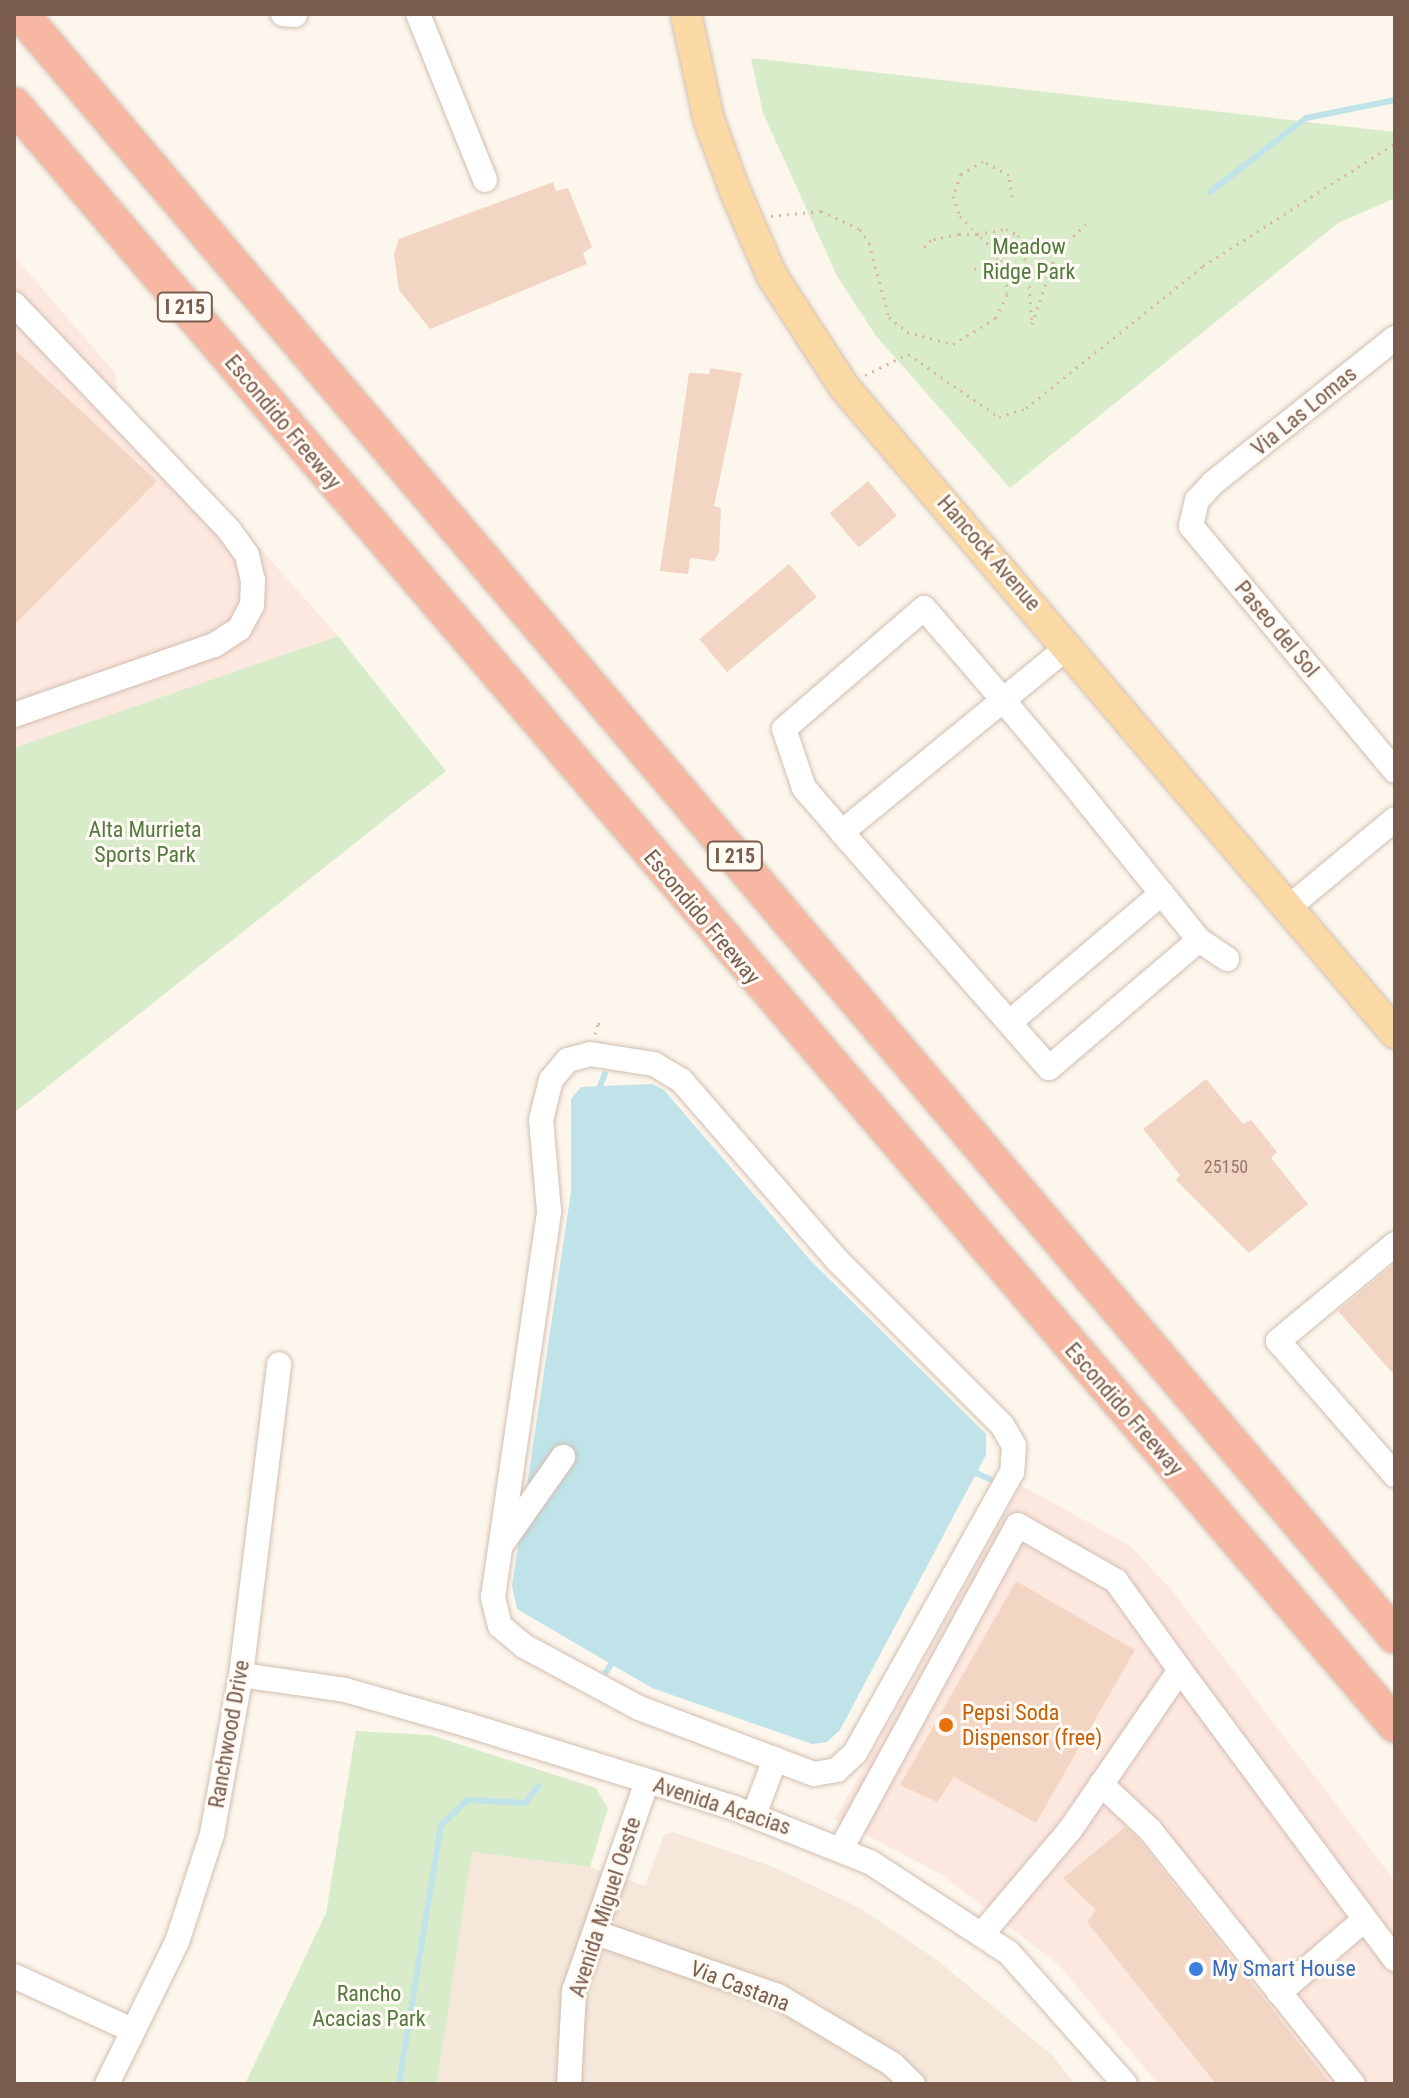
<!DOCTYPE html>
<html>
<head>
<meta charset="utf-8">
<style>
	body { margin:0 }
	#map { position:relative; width:1409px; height:2098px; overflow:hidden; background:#fdf6ec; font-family:"Roboto Condensed",sans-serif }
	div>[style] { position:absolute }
	.residential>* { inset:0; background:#f5e8da }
	.commercial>* { inset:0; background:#fde8e0 }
	.green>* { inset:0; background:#d8ecc9 }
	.water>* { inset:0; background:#bfe3e8 }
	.stream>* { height:6px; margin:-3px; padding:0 3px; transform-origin:3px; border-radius:3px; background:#bfe3e8 }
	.building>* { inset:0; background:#f3d5c3; transform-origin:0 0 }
	.path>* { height:3px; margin-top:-1.5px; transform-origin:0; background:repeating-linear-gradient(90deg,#d9b8a5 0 2px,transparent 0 8px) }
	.roads { filter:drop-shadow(0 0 2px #d1beb0) drop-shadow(0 0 2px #d1beb0) }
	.minor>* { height:24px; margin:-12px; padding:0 12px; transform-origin:12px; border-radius:12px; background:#fff }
	.major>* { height:30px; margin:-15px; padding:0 15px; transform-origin:15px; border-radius:15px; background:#fbd9a5 }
	.highway>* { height:34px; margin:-17px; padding:0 17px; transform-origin:17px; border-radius:17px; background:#f7b7a3 }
	.dots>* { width:22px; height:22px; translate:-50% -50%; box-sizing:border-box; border:4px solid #fffaf3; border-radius:50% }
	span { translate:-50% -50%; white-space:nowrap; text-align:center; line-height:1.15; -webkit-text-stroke:6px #fffaf3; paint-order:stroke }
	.number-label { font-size:18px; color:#987a6a }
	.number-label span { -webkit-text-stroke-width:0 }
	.shield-label span { padding:2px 6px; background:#fffaf3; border:2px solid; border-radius:6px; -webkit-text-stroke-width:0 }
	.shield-label { font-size:20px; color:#7a5c4d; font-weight:700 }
	.park-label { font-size:22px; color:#537a41 }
	.street-label { font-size:22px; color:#7a5c4d }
	.food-label { font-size:22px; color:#c56008 }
	.left { translate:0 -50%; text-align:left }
	.shop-label { font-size:22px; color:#366cbe }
	.frame { position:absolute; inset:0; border:16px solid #7a5c4d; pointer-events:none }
</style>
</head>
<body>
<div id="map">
	<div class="residential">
		<i style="clip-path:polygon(673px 1832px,776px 1868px,860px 1908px,937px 1960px,1052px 2055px,1075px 2084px,437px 2084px,472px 1852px,590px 1867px,645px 1886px,664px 1835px)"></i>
	</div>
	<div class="commercial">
		<i style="clip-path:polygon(14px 256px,116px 374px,119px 406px,244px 530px,338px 636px,14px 748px)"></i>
		<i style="clip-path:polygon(1021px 1485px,1130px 1546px,1170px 1588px,1395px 1881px,1395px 2084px,1158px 2084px,1059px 1965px,941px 1874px,835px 1819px)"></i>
	</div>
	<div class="green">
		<i style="clip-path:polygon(751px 58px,1395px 132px,1395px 198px,1338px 223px,1010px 488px,876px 336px,837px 276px,763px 113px)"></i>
		<i style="clip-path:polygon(338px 636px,446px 771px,14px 1113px,14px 748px)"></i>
		<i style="clip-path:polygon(356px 1731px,431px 1735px,596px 1788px,608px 1808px,590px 1867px,472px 1852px,437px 2084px,245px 2084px,326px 1913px)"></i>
	</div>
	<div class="water">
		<i style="clip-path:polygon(652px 1084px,664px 1090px,811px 1261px,986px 1434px,986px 1455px,840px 1730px,827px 1742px,812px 1744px,652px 1688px,517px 1609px,512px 1586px,571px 1192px,571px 1099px,581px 1087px)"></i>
	</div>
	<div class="stream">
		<i style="left:1210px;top:192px;width:121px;rotate:-37.6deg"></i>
		<i style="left:1306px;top:118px;width:91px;rotate:-11.4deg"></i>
		<i style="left:598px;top:1091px;width:18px;rotate:-68deg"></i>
		<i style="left:970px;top:1470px;width:23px;rotate:25deg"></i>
		<i style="left:606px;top:1672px;width:17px;rotate:-57deg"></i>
		<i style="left:399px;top:2084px;width:262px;rotate:-80.8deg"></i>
		<i style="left:441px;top:1825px;width:37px;rotate:-43deg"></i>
		<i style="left:468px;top:1800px;width:57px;rotate:3deg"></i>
		<i style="left:525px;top:1803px;width:21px;rotate:-51deg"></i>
	</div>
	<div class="building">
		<i style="clip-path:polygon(553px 182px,556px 191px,568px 188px,592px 247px,583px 253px,587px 264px,430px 329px,399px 290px,394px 254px,399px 239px)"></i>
		<i style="clip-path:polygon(14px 349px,157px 481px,14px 625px)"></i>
		<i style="clip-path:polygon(710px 368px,742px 373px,714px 506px,721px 508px,719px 552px,714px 561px,690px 558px,688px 574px,660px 571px,689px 373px,709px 374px)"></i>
		<i style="left:868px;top:481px;width:45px;height:50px;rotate:50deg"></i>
		<i style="left:789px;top:564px;width:43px;height:117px;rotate:50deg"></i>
		<i style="clip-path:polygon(1206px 1079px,1243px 1124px,1251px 1120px,1277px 1152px,1271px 1158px,1308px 1204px,1249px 1253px,1176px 1180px,1180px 1175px,1143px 1129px)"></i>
		<i style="clip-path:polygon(1395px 1263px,1395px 1376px,1338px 1311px)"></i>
		<i style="clip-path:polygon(1016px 1581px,1135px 1650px,1036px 1823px,954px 1777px,937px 1802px,900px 1785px)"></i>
		<i style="clip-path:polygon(1125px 1827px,1137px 1838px,1331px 2084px,1216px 2084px,1087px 1922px,1096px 1910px,1063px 1878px)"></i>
	</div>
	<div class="path">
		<i style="left:1012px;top:197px;width:22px;rotate:-98deg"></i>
		<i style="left:1009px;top:175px;width:30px;rotate:-152deg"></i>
		<i style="left:983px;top:161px;width:26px;rotate:149deg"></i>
		<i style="left:961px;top:174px;width:23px;rotate:110deg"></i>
		<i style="left:953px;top:196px;width:21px;rotate:71deg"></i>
		<i style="left:960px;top:216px;width:25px;rotate:47deg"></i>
		<i style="left:977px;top:234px;width:29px;rotate:-10deg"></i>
		<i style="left:1006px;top:229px;width:13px;rotate:27deg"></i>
		<i style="left:1018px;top:235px;width:36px;rotate:74deg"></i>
		<i style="left:1028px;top:270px;width:54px;rotate:85.8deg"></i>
		<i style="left:1032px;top:324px;width:75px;rotate:-71.3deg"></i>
		<i style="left:1056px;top:253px;width:43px;rotate:-44.1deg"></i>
		<i style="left:771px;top:216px;width:50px;rotate:-5.7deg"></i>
		<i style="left:821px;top:211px;width:43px;rotate:24.8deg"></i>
		<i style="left:860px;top:229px;width:17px;rotate:57deg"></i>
		<i style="left:869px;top:243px;width:77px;rotate:74.9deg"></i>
		<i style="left:889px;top:317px;width:23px;rotate:40deg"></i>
		<i style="left:907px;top:332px;width:48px;rotate:14.6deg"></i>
		<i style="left:953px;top:344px;width:50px;rotate:-31.2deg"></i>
		<i style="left:996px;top:318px;width:26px;rotate:-65deg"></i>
		<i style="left:1007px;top:294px;width:26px;rotate:-92deg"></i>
		<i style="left:1006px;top:268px;width:22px;rotate:-122deg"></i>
		<i style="left:994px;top:249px;width:23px;rotate:-139deg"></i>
		<i style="left:977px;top:234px;width:18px;rotate:180deg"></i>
		<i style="left:959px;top:234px;width:29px;rotate:168deg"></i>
		<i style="left:931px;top:240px;width:13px;rotate:135deg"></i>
		<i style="left:974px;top:269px;width:28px;rotate:-23deg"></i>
		<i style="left:865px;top:375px;width:48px;rotate:-26deg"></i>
		<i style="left:908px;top:354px;width:111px;rotate:34.7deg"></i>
		<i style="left:999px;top:417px;width:28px;rotate:-18deg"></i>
		<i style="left:1026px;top:408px;width:227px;rotate:-38.7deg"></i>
		<i style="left:1203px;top:266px;width:228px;rotate:-32.6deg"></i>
		<i style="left:595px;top:1034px;width:10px;rotate:-73deg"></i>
		<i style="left:598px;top:1024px;width:8px;rotate:-30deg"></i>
	</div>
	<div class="roads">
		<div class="minor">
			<i style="left:283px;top:14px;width:12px;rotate:5deg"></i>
			<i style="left:418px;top:14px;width:179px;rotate:68deg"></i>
			<i style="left:14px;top:304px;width:312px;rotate:46.4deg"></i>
			<i style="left:229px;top:530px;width:31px;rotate:54deg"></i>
			<i style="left:247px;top:555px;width:26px;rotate:77deg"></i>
			<i style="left:253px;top:580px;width:25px;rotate:92deg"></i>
			<i style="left:252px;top:605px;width:27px;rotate:118deg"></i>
			<i style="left:239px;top:629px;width:30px;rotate:147deg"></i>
			<i style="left:214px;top:645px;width:212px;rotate:160.7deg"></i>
			<i style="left:1395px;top:338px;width:233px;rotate:141.5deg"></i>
			<i style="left:1213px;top:483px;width:23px;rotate:133deg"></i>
			<i style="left:1197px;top:500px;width:27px;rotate:103deg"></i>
			<i style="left:1191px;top:526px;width:319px;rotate:50.2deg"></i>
			<i style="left:842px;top:832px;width:58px;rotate:-130.8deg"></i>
			<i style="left:804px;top:788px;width:62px;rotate:-108.7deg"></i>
			<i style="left:784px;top:729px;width:185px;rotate:-40.8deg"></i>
			<i style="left:924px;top:608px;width:121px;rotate:49.3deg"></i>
			<i style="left:1003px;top:700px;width:98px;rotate:50deg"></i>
			<i style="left:1066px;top:775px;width:212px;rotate:51.1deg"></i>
			<i style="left:1199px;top:940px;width:197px;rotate:139.5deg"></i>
			<i style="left:1049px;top:1068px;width:314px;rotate:-131.3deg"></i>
			<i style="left:842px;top:832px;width:208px;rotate:-39.3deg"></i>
			<i style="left:1003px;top:700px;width:85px;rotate:-39.3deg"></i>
			<i style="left:1289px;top:907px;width:138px;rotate:-39.7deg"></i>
			<i style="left:1199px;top:940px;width:34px;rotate:34deg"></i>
			<i style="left:1010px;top:1022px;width:199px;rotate:-40.3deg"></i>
			<i style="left:590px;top:1054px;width:65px;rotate:8.9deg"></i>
			<i style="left:654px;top:1064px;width:31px;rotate:31deg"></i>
			<i style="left:681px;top:1080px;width:238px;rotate:49.1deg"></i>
			<i style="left:837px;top:1260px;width:233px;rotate:45deg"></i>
			<i style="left:1002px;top:1425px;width:24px;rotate:60deg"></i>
			<i style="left:1014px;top:1446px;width:26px;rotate:94deg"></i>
			<i style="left:1012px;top:1472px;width:322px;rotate:119.2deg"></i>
			<i style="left:855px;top:1753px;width:25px;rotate:137deg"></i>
			<i style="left:837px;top:1770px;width:23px;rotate:170deg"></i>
			<i style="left:814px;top:1774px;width:187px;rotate:-159.3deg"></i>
			<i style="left:639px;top:1708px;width:131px;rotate:-151.7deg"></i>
			<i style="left:524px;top:1646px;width:31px;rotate:-140deg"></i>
			<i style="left:500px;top:1626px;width:30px;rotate:-104deg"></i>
			<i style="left:493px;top:1597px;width:390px;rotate:-81.7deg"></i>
			<i style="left:549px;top:1211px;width:91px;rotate:-95deg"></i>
			<i style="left:541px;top:1120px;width:41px;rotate:-76deg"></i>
			<i style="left:551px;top:1080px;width:26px;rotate:-50deg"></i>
			<i style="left:568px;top:1060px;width:23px;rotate:-15deg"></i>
			<i style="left:1395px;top:1244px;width:152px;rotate:140.3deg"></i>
			<i style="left:1278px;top:1341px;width:178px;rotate:48.9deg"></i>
			<i style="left:504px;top:1541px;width:103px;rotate:-54.9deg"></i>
			<i style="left:1180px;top:1670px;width:360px;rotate:53.4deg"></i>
			<i style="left:241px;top:1675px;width:105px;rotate:8.2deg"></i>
			<i style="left:345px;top:1690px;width:128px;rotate:15.9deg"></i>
			<i style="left:468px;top:1725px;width:279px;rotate:17.3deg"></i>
			<i style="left:734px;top:1808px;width:146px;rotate:21.7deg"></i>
			<i style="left:870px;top:1862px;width:166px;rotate:33.2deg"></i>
			<i style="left:1009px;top:1953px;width:175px;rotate:48.5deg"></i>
			<i style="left:1101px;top:1784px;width:67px;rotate:43.2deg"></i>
			<i style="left:1150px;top:1830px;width:325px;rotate:51.4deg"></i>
			<i style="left:754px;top:1815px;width:60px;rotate:-69.4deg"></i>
			<i style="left:841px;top:1849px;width:369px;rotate:-61.4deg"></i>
			<i style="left:1018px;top:1525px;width:113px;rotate:29.7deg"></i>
			<i style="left:1116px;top:1581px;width:110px;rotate:54.3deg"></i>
			<i style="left:1180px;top:1670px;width:194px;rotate:124.5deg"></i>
			<i style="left:1070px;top:1830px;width:136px;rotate:130.2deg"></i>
			<i style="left:597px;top:1933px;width:192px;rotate:19.2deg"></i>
			<i style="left:778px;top:1996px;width:133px;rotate:30.8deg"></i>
			<i style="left:892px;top:2064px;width:29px;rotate:44deg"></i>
			<i style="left:14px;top:1976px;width:130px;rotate:24.6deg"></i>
			<i style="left:1279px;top:1993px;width:113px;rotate:-40.7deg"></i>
			<i style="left:107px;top:2084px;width:158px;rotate:-63.8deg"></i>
			<i style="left:177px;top:1942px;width:114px;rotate:-72deg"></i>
			<i style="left:212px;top:1834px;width:162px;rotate:-79.7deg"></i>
			<i style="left:241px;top:1675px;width:313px;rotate:-83deg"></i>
			<i style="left:569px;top:2084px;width:93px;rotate:-86.9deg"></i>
			<i style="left:574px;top:1991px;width:222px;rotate:-70.8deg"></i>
		</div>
		<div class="major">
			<i style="left:686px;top:14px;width:108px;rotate:77.8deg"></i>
			<i style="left:709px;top:120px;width:76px;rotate:69.9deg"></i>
			<i style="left:735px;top:191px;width:93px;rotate:66.5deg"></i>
			<i style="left:772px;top:276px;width:132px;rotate:57deg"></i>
			<i style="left:844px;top:387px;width:849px;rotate:49.54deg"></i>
		</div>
		<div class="highway">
			<i style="left:21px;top:14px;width:2126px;rotate:49.73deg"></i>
			<i style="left:14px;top:105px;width:2129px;rotate:49.55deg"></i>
		</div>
	</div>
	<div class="dots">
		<i style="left:946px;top:1725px;background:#e8710a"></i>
		<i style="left:1196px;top:1969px;background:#3f7fe0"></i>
	</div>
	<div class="number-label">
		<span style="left:1226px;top:1167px">25150</span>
	</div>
	<div class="shield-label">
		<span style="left:185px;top:307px">I 215</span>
		<span style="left:735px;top:856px">I 215</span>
	</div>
	<div class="park-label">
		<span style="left:1029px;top:259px">Meadow<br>Ridge Park</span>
		<span style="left:145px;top:842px">Alta Murrieta<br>Sports Park</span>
		<span style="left:369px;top:2006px">Rancho<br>Acacias Park</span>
	</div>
	<div class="street-label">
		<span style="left:1304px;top:411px;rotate:-39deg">Via Las Lomas</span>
		<span style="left:283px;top:422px;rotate:50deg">Escondido Freeway</span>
		<span style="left:989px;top:553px;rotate:49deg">Hancock Avenue</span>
		<span style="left:1277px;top:629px;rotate:50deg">Paseo del Sol</span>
		<span style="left:702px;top:917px;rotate:50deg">Escondido Freeway</span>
		<span style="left:1124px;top:1409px;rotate:49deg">Escondido Freeway</span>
		<span style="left:229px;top:1734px;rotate:-80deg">Ranchwood Drive</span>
		<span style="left:722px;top:1806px;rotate:18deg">Avenida Acacias</span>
		<span style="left:605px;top:1907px;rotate:-72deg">Avenida Miguel Oeste</span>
		<span style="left:740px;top:1986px;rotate:21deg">Via Castana</span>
	</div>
	<div class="food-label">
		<span class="left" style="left:962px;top:1725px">Pepsi Soda<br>Dispensor (free)</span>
	</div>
	<div class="shop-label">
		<span class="left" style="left:1212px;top:1969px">My Smart House</span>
	</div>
	<div class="frame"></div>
</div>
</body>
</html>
